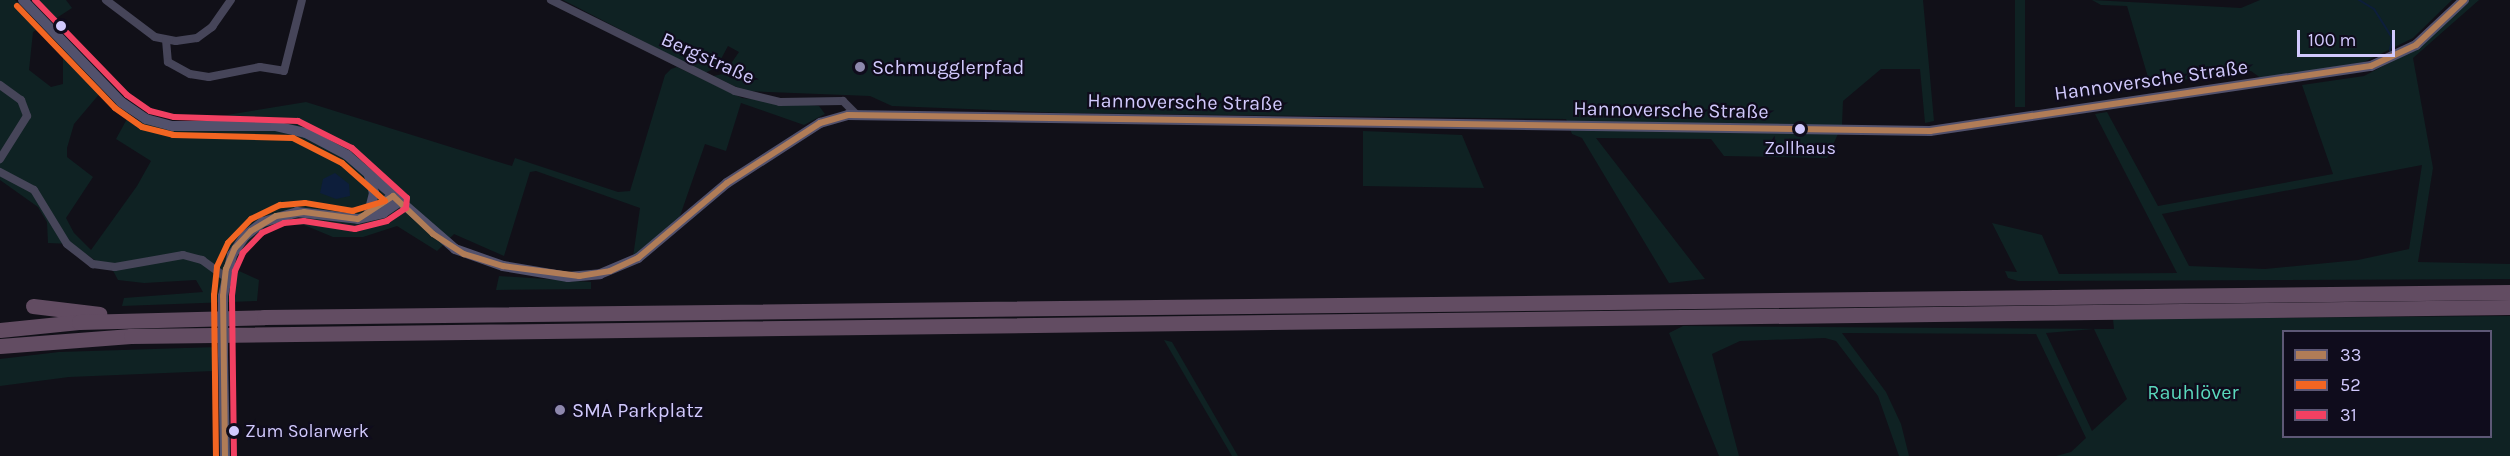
<!DOCTYPE html>
<html>
<head>
<meta charset="utf-8">
<style>
	body { margin:0 }
	#map { position:relative; width:2510px; height:456px; overflow:hidden; background:#111018; font-family:Karla,sans-serif }
	div>[style] { position:absolute }
	.green>* { inset:0; background:#0f2223; transform-origin:0 0 }
	.water>* { inset:0; background:#0d1e3b }
	.stream>* { height:2px; margin:-1px; padding:0 1px; transform-origin:1px; border-radius:1px; background:#0d1e3b }
	.minor>* { height:8px; margin:-4px; padding:0 4px; transform-origin:4px; border-radius:4px; background:#464559 }
	.secondary>* { height:10px; margin:-5px; padding:0 5px; transform-origin:5px; border-radius:5px; background:#52516c }
	.motorway>* { height:15px; margin:-7.5px; padding:0 7.5px; transform-origin:7.5px; border-radius:7.5px; background:#624c62 }
	.secondary-bridge>* { height:10px; margin:-5px; padding:0 5px; transform-origin:5px; border-radius:5px; background:#52516c }
	.bus-1>* { height:6px; margin:-3px; padding:0 3px; transform-origin:3px; border-radius:3px; background:#b07c57 }
	.bus-2>* { height:6px; margin:-3px; padding:0 3px; transform-origin:3px; border-radius:3px; background:#f26522 }
	.bus-3>* { height:6px; margin:-3px; padding:0 3px; transform-origin:3px; border-radius:3px; background:#f24062 }
	.dots>* { width:16px; height:16px; translate:-50% -50%; box-sizing:border-box; border:3px solid #0f0c1c; border-radius:50% }
	span { translate:-50% -50%; white-space:nowrap; text-align:center; line-height:1.15; -webkit-text-stroke:4.5px #0f0c1c; paint-order:stroke }
	.bus-label { font-size:18px; color:#d1c9fd }
	.left { translate:0 -50%; text-align:left }
	.street-label { font-size:20px; color:#d1c9fd }
	.poi-label { font-size:20px; color:#d1c9fd }
	.park-label { font-size:20px; color:#5ad8bc }
	.legend { position:absolute; left:2282px; top:330px; width:210px; height:108px; box-sizing:border-box; background:#0f0c1c; border:2px solid #5d5876; margin:0; padding:8px 10px; list-style:none; font-size:18px; color:#d1c9fd }
	.legend li { display:flex; align-items:center; gap:12px; height:30px }
	.legend b { width:30px; border:2px solid #5d5876 }
	.scale { position:absolute; left:2297px; top:30px; width:98px; height:27px; box-sizing:border-box; border:3px solid #d1c9fd; border-top:0; padding-left:8px; font-size:18px; line-height:21px; white-space:nowrap; color:#d1c9fd; -webkit-text-stroke:4px #0f0c1c; paint-order:stroke }
</style>
</head>
<body>
<div id="map">
	<div class="green">
		<i style="clip-path:polygon(0 0,15px 0,41px 27px,33px 32px,29px 70px,51px 87px,63px 84px,63px 52px,101px 92px,74px 124px,67px 148px,67px 157px,93px 177px,66px 218px,74px 233px,91px 250px,137px 186px,151px 161px,116px 139px,128px 117px,172px 130px,184px 122px,306px 102px,512px 166px,515px 158px,618px 192px,630px 191px,665px 75px,671px 69px,677px 67px,742px 98px,819px 106px,825px 114px,804px 125px,741px 103px,726px 151px,705px 144px,680px 216px,633px 257px,640px 208px,536px 171px,530px 172px,504px 256px,454px 234px,437px 251px,397px 226px,363px 237px,333px 237px,304px 225px,281px 225px,260px 235px,242px 253px,237px 270px,259px 280px,257px 301px,122px 306px,124px 298px,203px 292px,196px 280px,144px 283px,118px 280px,110px 265px,96px 261px,72px 244px,48px 243px,47px 222px,38px 207px,0 180px)"></i>
		<i style="clip-path:polygon(37px 0,66px 0,72px 8px,55px 19px)"></i>
		<i style="clip-path:polygon(563px 0,1923px 0,1934px 121px,1925px 123px,1920px 69px,1881px 69px,1843px 101px,1842px 125px,1827px 158px,1724px 156px,1711px 139px,1596px 138px,1705px 279px,1669px 283px,1582px 138px,1572px 134px,1566px 119px,1065px 113px,892px 106px,870px 96px,745px 91px,713px 76px,728px 73px,733px 67px,730px 65px,739px 52px,728px 46px,721px 59px,723px 64px,705px 73px)"></i>
		<i style="left:2015px;top:0;width:10px;height:107px"></i>
		<i style="clip-path:polygon(2092px 0,2241px 8px,2260px 0,2452px 0,2413px 38px,2364px 62px,2262px 79px,2251px 71px,2150px 84px,2127px 6px,2101px 5px)"></i>
		<i style="clip-path:polygon(evenodd,2468px 0,2479px 0,2413px 58px,2433px 168px,2418px 262px,2510px 264px,2510px 279px,2018px 281px,2008px 278px,2005px 271px,2017px 272px,1992px 223px,2042px 235px,2059px 274px,2177px 273px,2095px 114px,2107px 112px,2158px 206px,2333px 174px,2302px 85px,2364px 76px,2412px 51px,2468px 0,2422px 165px,2409px 249px,2358px 260px,2265px 269px,2189px 266px,2162px 214px,2422px 165px)"></i>
		<i style="clip-path:polygon(1363px 131px,1462px 135px,1484px 188px,1363px 186px)"></i>
		<i style="clip-path:polygon(499px 276px,591px 282px,591px 289px,496px 290px)"></i>
		<i style="clip-path:polygon(evenodd,2510px 316px,2510px 456px,2056px 456px,2071px 452px,2086px 438px,2036px 334px,1842px 333px,1886px 392px,1901px 424px,1909px 456px,1899px 456px,1878px 396px,1836px 341px,1825px 338px,1740px 341px,1712px 354px,1739px 456px,1719px 456px,1669px 333px,1683px 326px,2114px 329px,2113px 319px,2510px 316px,2094px 329px,2127px 399px,2092px 431px,2046px 333px,2094px 329px,2510px 316px,2284px 332px,2490px 332px,2490px 436px,2284px 436px,2284px 332px)"></i>
		<i style="clip-path:polygon(1164px 340px,1172px 342px,1238px 456px,1232px 456px)"></i>
		<i style="clip-path:polygon(217px 347px,213px 371px,69px 377px,0 386px,0 359px,59px 352px)"></i>
	</div>
	<div class="water">
		<i style="clip-path:polygon(335px 173px,349px 184px,350px 196px,336px 199px,320px 193px,323px 179px)"></i>
	</div>
	<div class="stream">
		<i style="left:2359px;top:0;width:17px;rotate:31deg"></i>
		<i style="left:2374px;top:9px;width:34px;rotate:58deg"></i>
		<i style="left:2392px;top:38px;width:13px;rotate:99deg"></i>
	</div>
	<div class="minor">
		<i style="left:106px;top:0;width:61px;rotate:37.1deg"></i>
		<i style="left:155px;top:37px;width:21px;rotate:11deg"></i>
		<i style="left:176px;top:41px;width:21px;rotate:-8deg"></i>
		<i style="left:197px;top:38px;width:19px;rotate:-36deg"></i>
		<i style="left:212px;top:27px;width:33px;rotate:-55deg"></i>
		<i style="left:551px;top:0;width:205px;rotate:26.3deg"></i>
		<i style="left:735px;top:91px;width:46px;rotate:13.7deg"></i>
		<i style="left:780px;top:102px;width:63px;rotate:-0.9deg"></i>
		<i style="left:843px;top:101px;width:18px;rotate:45deg"></i>
		<i style="left:166px;top:40px;width:22px;rotate:85deg"></i>
		<i style="left:168px;top:62px;width:25px;rotate:29deg"></i>
		<i style="left:190px;top:74px;width:19px;rotate:9deg"></i>
		<i style="left:209px;top:77px;width:52px;rotate:-11.1deg"></i>
		<i style="left:260px;top:67px;width:24px;rotate:9deg"></i>
		<i style="left:284px;top:71px;width:73px;rotate:-75.8deg"></i>
		<i style="left:0;top:85px;width:26px;rotate:36deg"></i>
		<i style="left:21px;top:100px;width:17px;rotate:69deg"></i>
		<i style="left:27px;top:116px;width:51px;rotate:122.1deg"></i>
		<i style="left:0;top:172px;width:38px;rotate:28deg"></i>
		<i style="left:34px;top:190px;width:63px;rotate:58.6deg"></i>
		<i style="left:67px;top:244px;width:33px;rotate:38deg"></i>
		<i style="left:93px;top:264px;width:22px;rotate:8deg"></i>
		<i style="left:115px;top:267px;width:69px;rotate:-10deg"></i>
		<i style="left:183px;top:255px;width:20px;rotate:15deg"></i>
		<i style="left:202px;top:260px;width:29px;rotate:36deg"></i>
	</div>
	<div class="secondary">
		<i style="left:23px;top:0;width:141px;rotate:46.1deg"></i>
		<i style="left:121px;top:102px;width:30px;rotate:34deg"></i>
		<i style="left:146px;top:119px;width:28px;rotate:15deg"></i>
		<i style="left:173px;top:126px;width:102px"></i>
		<i style="left:275px;top:126px;width:32px;rotate:13deg"></i>
		<i style="left:306px;top:133px;width:47px;rotate:28.2deg"></i>
		<i style="left:347px;top:155px;width:143px;rotate:41deg"></i>
		<i style="left:455px;top:249px;width:51px;rotate:19.5deg"></i>
		<i style="left:503px;top:266px;width:66px;rotate:9.6deg"></i>
		<i style="left:568px;top:277px;width:32px;rotate:-5deg"></i>
		<i style="left:600px;top:274px;width:41px;rotate:-22.8deg"></i>
		<i style="left:638px;top:258px;width:116px;rotate:-40.1deg"></i>
		<i style="left:727px;top:183px;width:111px;rotate:-32.8deg"></i>
		<i style="left:820px;top:123px;width:29px;rotate:-16deg"></i>
		<i style="left:848px;top:115px;width:1082px;rotate:0.85deg"></i>
		<i style="left:1930px;top:131px;width:446px;rotate:-8.4deg"></i>
		<i style="left:2371px;top:66px;width:50px;rotate:-25deg"></i>
		<i style="left:2416px;top:45px;width:66px;rotate:-43.2deg"></i>
		<i style="left:370px;top:212px;width:28px;rotate:-35deg"></i>
		<i style="left:369px;top:213px;width:21px;rotate:-76deg"></i>
		<i style="left:374px;top:193px;width:19px;rotate:-106deg"></i>
		<i style="left:223px;top:296px;width:42px;rotate:-77.6deg"></i>
		<i style="left:232px;top:255px;width:23px;rotate:-56deg"></i>
		<i style="left:245px;top:236px;width:23px;rotate:-38deg"></i>
		<i style="left:263px;top:222px;width:35px;rotate:-16deg"></i>
		<i style="left:297px;top:212px;width:61px;rotate:6.5deg"></i>
		<i style="left:358px;top:219px;width:26px;rotate:-13deg"></i>
		<i style="left:383px;top:213px;width:19px;rotate:-35deg"></i>
		<i style="left:223px;top:355px;width:101px;rotate:88.9deg"></i>
	</div>
	<div class="motorway">
		<i style="left:33px;top:306px;width:67px;rotate:6.8deg"></i>
		<i style="left:0;top:330px;width:79px;rotate:-5.8deg"></i>
		<i style="left:79px;top:322px;width:185px;rotate:-1.5deg"></i>
		<i style="left:264px;top:317px;width:2246px;rotate:-0.64deg"></i>
		<i style="left:0;top:346px;width:131px;rotate:-4.4deg"></i>
		<i style="left:131px;top:336px;width:2379px;rotate:-0.7deg"></i>
	</div>
	<div class="secondary-bridge">
		<i style="left:223px;top:296px;width:59px;rotate:90deg"></i>
	</div>
	<div class="bus-1">
		<i style="left:393px;top:196px;width:55px;rotate:43.5deg"></i>
		<i style="left:433px;top:234px;width:37px;rotate:33deg"></i>
		<i style="left:464px;top:254px;width:41px;rotate:17.1deg"></i>
		<i style="left:503px;top:266px;width:77px;rotate:7.5deg"></i>
		<i style="left:579px;top:276px;width:31px;rotate:-9deg"></i>
		<i style="left:610px;top:271px;width:31px;rotate:-25deg"></i>
		<i style="left:638px;top:258px;width:116px;rotate:-40.1deg"></i>
		<i style="left:727px;top:183px;width:111px;rotate:-32.8deg"></i>
		<i style="left:820px;top:123px;width:29px;rotate:-16deg"></i>
		<i style="left:848px;top:115px;width:1082px;rotate:0.85deg"></i>
		<i style="left:1930px;top:131px;width:446px;rotate:-8.4deg"></i>
		<i style="left:2371px;top:66px;width:50px;rotate:-25deg"></i>
		<i style="left:2416px;top:45px;width:66px;rotate:-43.2deg"></i>
		<i style="left:225px;top:456px;width:160px;rotate:-90.7deg"></i>
		<i style="left:223px;top:296px;width:27px;rotate:-84deg"></i>
		<i style="left:226px;top:269px;width:23px;rotate:-67deg"></i>
		<i style="left:235px;top:248px;width:23px;rotate:-47deg"></i>
		<i style="left:251px;top:231px;width:29px;rotate:-31deg"></i>
		<i style="left:276px;top:216px;width:28px;rotate:-8deg"></i>
		<i style="left:304px;top:212px;width:54px;rotate:7.4deg"></i>
		<i style="left:358px;top:219px;width:42px;rotate:-33.3deg"></i>
	</div>
	<div class="bus-2">
		<i style="left:17px;top:6px;width:141px;rotate:46.1deg"></i>
		<i style="left:115px;top:108px;width:33px;rotate:35deg"></i>
		<i style="left:142px;top:127px;width:32px;rotate:14deg"></i>
		<i style="left:173px;top:135px;width:120px;rotate:1.4deg"></i>
		<i style="left:293px;top:138px;width:55px;rotate:27deg"></i>
		<i style="left:342px;top:163px;width:57px;rotate:41.5deg"></i>
		<i style="left:385px;top:201px;width:34px;rotate:163deg"></i>
		<i style="left:353px;top:211px;width:49px;rotate:-170.5deg"></i>
		<i style="left:305px;top:203px;width:25px;rotate:175deg"></i>
		<i style="left:280px;top:205px;width:32px;rotate:154deg"></i>
		<i style="left:251px;top:219px;width:33px;rotate:134deg"></i>
		<i style="left:228px;top:243px;width:26px;rotate:115deg"></i>
		<i style="left:217px;top:267px;width:28px;rotate:96deg"></i>
		<i style="left:214px;top:295px;width:161px;rotate:89.3deg"></i>
	</div>
	<div class="bus-3">
		<i style="left:35px;top:0;width:132px;rotate:45.9deg"></i>
		<i style="left:127px;top:95px;width:28px;rotate:35deg"></i>
		<i style="left:150px;top:111px;width:25px;rotate:14deg"></i>
		<i style="left:174px;top:117px;width:124px;rotate:1.8deg"></i>
		<i style="left:298px;top:121px;width:60px;rotate:26.6deg"></i>
		<i style="left:352px;top:148px;width:74px;rotate:42.3deg"></i>
		<i style="left:407px;top:198px;width:10px;rotate:96deg"></i>
		<i style="left:406px;top:208px;width:23px;rotate:146deg"></i>
		<i style="left:387px;top:221px;width:33px;rotate:166deg"></i>
		<i style="left:355px;top:229px;width:52px;rotate:-171.1deg"></i>
		<i style="left:304px;top:221px;width:20px;rotate:174deg"></i>
		<i style="left:284px;top:223px;width:24px;rotate:156deg"></i>
		<i style="left:262px;top:233px;width:28px;rotate:134deg"></i>
		<i style="left:243px;top:253px;width:20px;rotate:114deg"></i>
		<i style="left:235px;top:271px;width:25px;rotate:97deg"></i>
		<i style="left:232px;top:296px;width:160px;rotate:89.3deg"></i>
	</div>
	<div class="dots">
		<i style="left:61px;top:26px;background:#d1c9fd"></i>
		<i style="left:860px;top:67px;background:#8e88ad"></i>
		<i style="left:1800px;top:129px;background:#d1c9fd"></i>
		<i style="left:560px;top:410px;background:#8e88ad"></i>
		<i style="left:234px;top:431px;background:#d1c9fd"></i>
	</div>
	<div class="bus-label">
		<span style="left:1800px;top:148px">Zollhaus</span>
		<span class="left" style="left:245px;top:431px">Zum Solarwerk</span>
	</div>
	<div class="street-label">
		<span style="left:708px;top:58px;rotate:24deg">Bergstraße</span>
		<span style="left:2151px;top:80px;rotate:-8deg">Hannoversche Straße</span>
		<span style="left:1185px;top:102px;rotate:1deg">Hannoversche Straße</span>
		<span style="left:1671px;top:110px;rotate:1deg">Hannoversche Straße</span>
	</div>
	<div class="poi-label">
		<span class="left" style="left:872px;top:67px">Schmugglerpfad</span>
		<span class="left" style="left:572px;top:410px">SMA Parkplatz</span>
	</div>
	<div class="park-label">
		<span style="left:2193px;top:392px">Rauhlöver</span>
	</div>
	<ul class="legend">
	<li><b style="height:8px;background:#b07c57"></b>33</li>
	<li><b style="height:8px;background:#f26522"></b>52</li>
	<li><b style="height:8px;background:#f24062"></b>31</li>
	</ul>
	<div class="scale">100 m</div>
</div>
</body>
</html>
